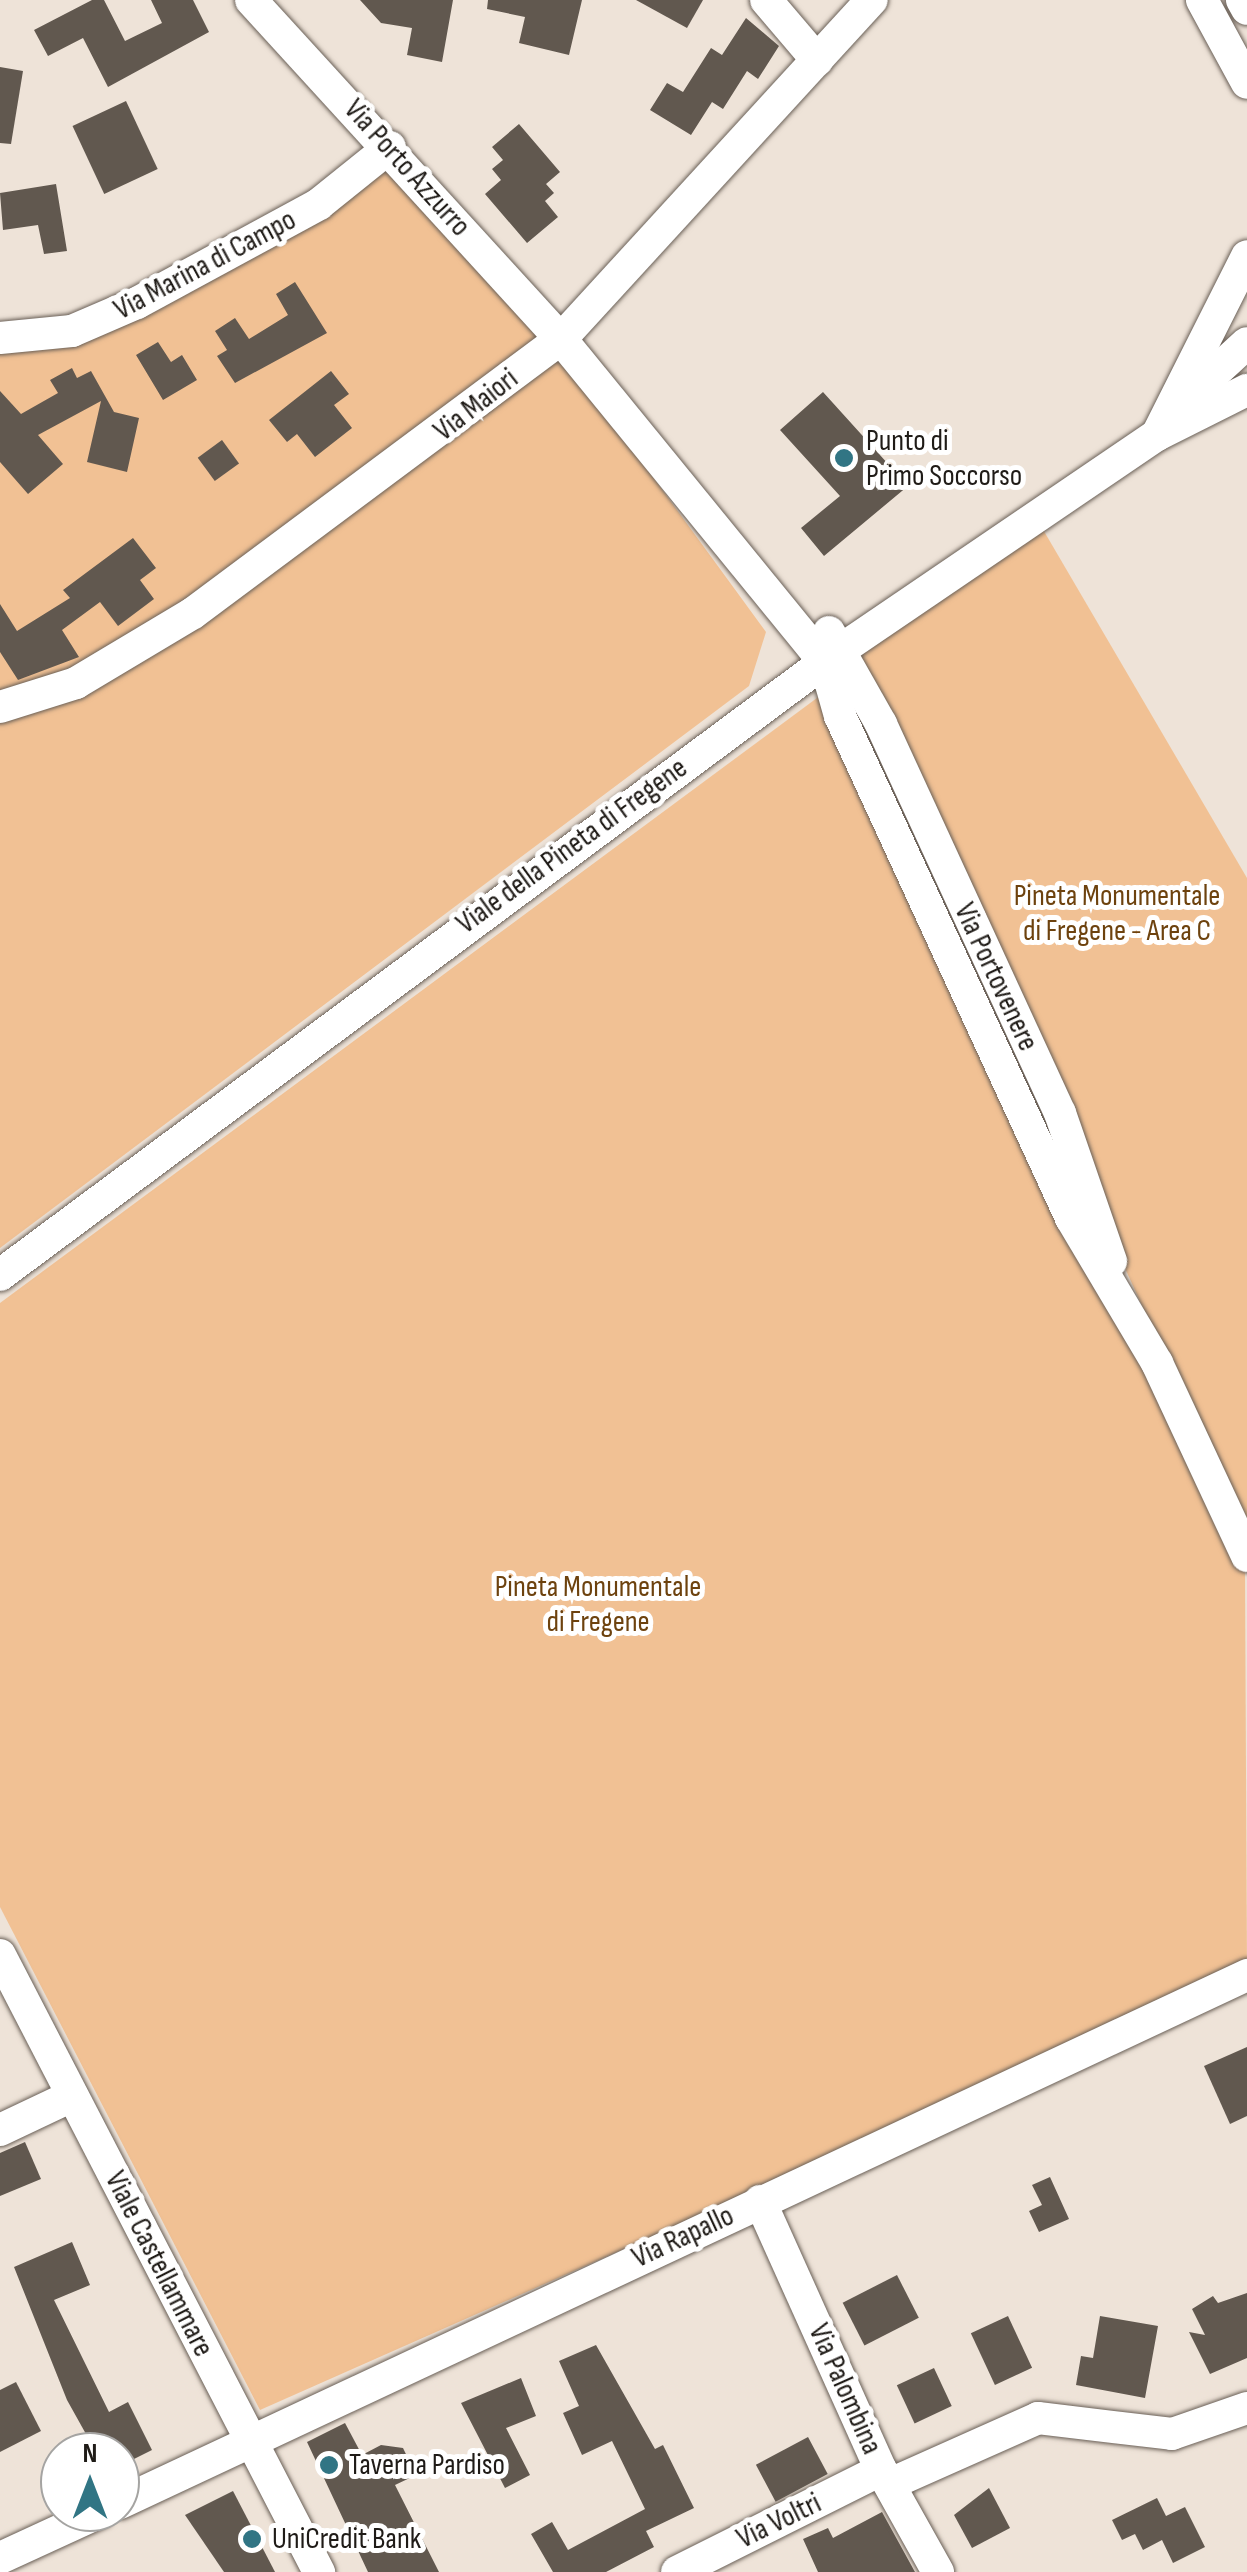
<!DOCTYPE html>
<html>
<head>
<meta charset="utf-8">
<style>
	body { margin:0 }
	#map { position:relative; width:1247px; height:2572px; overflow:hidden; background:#eee3d8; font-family:"Sofia Sans Condensed",sans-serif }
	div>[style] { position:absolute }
	.green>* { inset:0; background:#f1c194 }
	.building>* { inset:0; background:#61584f; transform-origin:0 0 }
	.roads { filter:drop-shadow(0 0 2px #695f56) drop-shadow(0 0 2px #695f56) }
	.minor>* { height:32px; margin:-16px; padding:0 16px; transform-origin:16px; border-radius:16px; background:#fff }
	.dots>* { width:28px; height:28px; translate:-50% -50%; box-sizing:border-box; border:5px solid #fff; border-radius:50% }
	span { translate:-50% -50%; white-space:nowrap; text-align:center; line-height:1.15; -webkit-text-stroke:10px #fff; paint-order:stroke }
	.street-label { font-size:30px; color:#1f1b17 }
	.poi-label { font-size:30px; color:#1f1b17 }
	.left { translate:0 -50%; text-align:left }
	.park-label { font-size:30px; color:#6d420e }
	.north { position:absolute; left:40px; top:2432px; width:100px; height:100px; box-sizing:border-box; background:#fff; border:2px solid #a5a4a2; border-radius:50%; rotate:0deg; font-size:28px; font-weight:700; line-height:40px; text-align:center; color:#1f1b17 }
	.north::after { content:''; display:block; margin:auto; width:35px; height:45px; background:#317584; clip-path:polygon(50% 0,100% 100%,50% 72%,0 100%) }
</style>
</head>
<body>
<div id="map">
	<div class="green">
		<i style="clip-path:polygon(390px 147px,561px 339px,102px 670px,0 707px,0 343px,61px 333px)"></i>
		<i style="clip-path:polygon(558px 347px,766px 632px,749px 686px,0 1248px,0 716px,38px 708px)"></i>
		<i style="clip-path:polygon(1038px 521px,1247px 878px,1247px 1538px,845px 649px)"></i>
		<i style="clip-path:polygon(821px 695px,1245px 1572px,1247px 1973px,260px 2410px,0 1907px,0 1303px)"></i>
	</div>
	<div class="building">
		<i style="clip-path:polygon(92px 0,104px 0,125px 41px,162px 23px,151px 0,193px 0,209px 32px,108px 87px,83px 38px,48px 56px,34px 30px)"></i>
		<i style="clip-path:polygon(360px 0,453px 0,442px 62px,407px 55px,412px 28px,381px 23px)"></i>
		<i style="clip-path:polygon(488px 0,582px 0,569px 55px,519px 43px,525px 17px,487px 9px)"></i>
		<i style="clip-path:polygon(636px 0,703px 0,687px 28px)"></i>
		<i style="clip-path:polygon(746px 18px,779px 46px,758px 79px,747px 71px,723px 109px,712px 102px,691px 135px,650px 110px,667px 83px,683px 92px,711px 48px,722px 55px)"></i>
		<i style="clip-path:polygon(0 67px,23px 71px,11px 144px,0 143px)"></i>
		<i style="left:126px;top:101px;width:75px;height:59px;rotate:65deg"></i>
		<i style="clip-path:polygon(519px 124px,560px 172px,546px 184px,554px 193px,545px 201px,558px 217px,527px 243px,485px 194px,501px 180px,492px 169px,503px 160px,492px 147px)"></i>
		<i style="clip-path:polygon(56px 184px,67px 251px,44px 254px,38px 225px,3px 230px,0 193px)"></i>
		<i style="clip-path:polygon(295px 282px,327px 333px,235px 383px,217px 356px,227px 350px,215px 331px,235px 318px,249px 339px,288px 315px,276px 294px)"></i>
		<i style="clip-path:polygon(158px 342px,171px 362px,182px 355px,197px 380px,163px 400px,136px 355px)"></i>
		<i style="clip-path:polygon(72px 368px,77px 378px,91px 371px,114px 412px,139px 418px,127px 472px,87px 462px,101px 401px,38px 435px,63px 464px,28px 494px,0 462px,0 391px,21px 414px,58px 393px,50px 380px)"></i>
		<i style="clip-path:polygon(331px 371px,349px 394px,334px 405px,352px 428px,315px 457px,297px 434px,287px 442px,269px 420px)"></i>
		<i style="clip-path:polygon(823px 392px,908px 486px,824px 556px,801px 528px,840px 496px,780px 430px)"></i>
		<i style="left:222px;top:440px;width:29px;height:30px;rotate:54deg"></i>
		<i style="clip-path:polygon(133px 538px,156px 568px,140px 580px,154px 599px,118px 626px,100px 602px,62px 630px,79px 657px,18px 680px,0 652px,0 604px,17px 631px,70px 598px,63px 590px)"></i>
		<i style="clip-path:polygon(1247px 2047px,1247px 2116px,1230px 2124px,1204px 2066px)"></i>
		<i style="clip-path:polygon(25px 2142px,41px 2179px,0 2196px,0 2153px)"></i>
		<i style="clip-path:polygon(1050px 2177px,1069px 2219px,1039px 2232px,1029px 2211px,1042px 2205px,1032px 2185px)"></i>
		<i style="clip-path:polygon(72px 2242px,90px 2285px,54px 2300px,109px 2412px,128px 2402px,152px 2450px,120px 2466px,120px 2452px,96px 2452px,67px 2400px,14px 2267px)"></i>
		<i style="left:897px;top:2275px;width:48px;height:61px;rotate:63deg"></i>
		<i style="clip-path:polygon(1247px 2293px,1247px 2358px,1210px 2374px,1189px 2332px,1205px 2335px,1192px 2309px,1213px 2296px,1218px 2303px)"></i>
		<i style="left:1008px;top:2316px;width:57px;height:41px;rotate:65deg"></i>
		<i style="clip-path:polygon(1100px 2316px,1158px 2326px,1145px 2398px,1076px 2385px,1081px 2356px,1093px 2358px)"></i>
		<i style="clip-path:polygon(596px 2345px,655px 2449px,663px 2445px,694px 2508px,646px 2531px,654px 2547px,606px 2572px,553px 2572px,531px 2534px,552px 2522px,568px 2550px,645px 2509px,612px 2441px,582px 2455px,563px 2413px,579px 2406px,559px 2361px)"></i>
		<i style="left:934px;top:2368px;width:42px;height:41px;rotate:65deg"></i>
		<i style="clip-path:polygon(521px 2378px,536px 2416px,506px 2428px,530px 2475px,505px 2488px,461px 2403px)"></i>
		<i style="clip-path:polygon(16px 2382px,41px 2431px,0 2452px,0 2390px)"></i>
		<i style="clip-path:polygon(345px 2423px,362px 2455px,381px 2445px,403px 2448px,416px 2475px,395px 2485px,439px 2572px,368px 2572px,307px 2442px)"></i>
		<i style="left:808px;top:2437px;width:42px;height:59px;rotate:62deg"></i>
		<i style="clip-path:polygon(989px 2488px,1010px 2528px,972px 2548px,954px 2515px)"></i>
		<i style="clip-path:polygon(233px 2491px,275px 2572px,224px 2572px,185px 2515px)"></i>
		<i style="clip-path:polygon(1157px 2498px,1166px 2516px,1185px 2507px,1205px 2547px,1173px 2563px,1162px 2540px,1143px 2550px,1135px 2534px,1122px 2540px,1112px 2520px)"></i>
		<i style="clip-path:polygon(882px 2512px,915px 2572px,818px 2572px,803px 2539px,828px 2528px,833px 2538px)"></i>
	</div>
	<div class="roads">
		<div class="minor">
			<i style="left:251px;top:0;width:459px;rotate:47.6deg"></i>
			<i style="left:561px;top:339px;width:418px;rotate:50.8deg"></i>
			<i style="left:825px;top:663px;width:55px;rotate:74.2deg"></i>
			<i style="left:840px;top:716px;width:553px;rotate:65.29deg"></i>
			<i style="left:1071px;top:1218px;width:169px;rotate:59.3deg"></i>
			<i style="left:1157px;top:1363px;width:213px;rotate:65deg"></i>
			<i style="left:766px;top:0;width:79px;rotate:49.6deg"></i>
			<i style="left:1202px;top:0;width:94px;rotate:61.5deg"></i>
			<i style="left:1242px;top:0;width:10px;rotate:61deg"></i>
			<i style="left:0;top:338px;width:72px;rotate:-5.6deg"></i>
			<i style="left:72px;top:331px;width:71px;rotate:-23.3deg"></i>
			<i style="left:137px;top:303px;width:207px;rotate:-28.5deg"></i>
			<i style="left:319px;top:204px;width:91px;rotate:-38.8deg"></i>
			<i style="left:1185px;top:400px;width:84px;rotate:-42.6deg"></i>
			<i style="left:1157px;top:435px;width:200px;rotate:-63.3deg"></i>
			<i style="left:829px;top:632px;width:106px;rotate:60.5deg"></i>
			<i style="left:881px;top:724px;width:428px;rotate:65.3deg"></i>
			<i style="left:1060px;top:1113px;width:157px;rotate:71deg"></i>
			<i style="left:0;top:707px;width:80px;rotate:-17.5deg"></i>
			<i style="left:76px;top:683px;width:136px;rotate:-30.9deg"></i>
			<i style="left:193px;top:613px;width:459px;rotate:-36.7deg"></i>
			<i style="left:561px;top:339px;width:460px;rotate:-47.5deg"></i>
			<i style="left:0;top:1275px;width:1049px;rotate:-36.63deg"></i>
			<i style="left:842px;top:649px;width:381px;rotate:-34.2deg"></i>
			<i style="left:1157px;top:435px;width:101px;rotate:-26.6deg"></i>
			<i style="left:0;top:1955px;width:695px;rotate:62.66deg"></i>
			<i style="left:0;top:2130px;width:80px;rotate:-25.3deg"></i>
			<i style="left:760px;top:2201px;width:295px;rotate:65.8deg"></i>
			<i style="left:881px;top:2470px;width:117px;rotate:60.8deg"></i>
			<i style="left:890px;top:2484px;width:162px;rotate:-24deg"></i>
			<i style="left:1038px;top:2418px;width:135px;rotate:6.8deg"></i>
			<i style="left:1172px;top:2434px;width:79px;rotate:-19.1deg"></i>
			<i style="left:120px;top:2503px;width:1245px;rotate:-25.1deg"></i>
			<i style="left:0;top:2558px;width:110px;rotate:-24.7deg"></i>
			<i style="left:677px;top:2572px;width:228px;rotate:-26.6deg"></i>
		</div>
	</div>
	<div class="dots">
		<i style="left:844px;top:458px;background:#317584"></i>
		<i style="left:329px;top:2465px;background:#317584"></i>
		<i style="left:252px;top:2539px;background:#317584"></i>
	</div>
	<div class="street-label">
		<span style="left:407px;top:168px;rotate:48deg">Via Porto Azzurro</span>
		<span style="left:205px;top:265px;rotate:-28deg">Via Marina di Campo</span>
		<span style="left:476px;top:405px;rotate:-38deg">Via Maiori</span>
		<span style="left:572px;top:846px;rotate:-36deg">Viale della Pineta di Fregene</span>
		<span style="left:996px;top:977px;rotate:65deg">Via Portovenere</span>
		<span style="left:683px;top:2237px;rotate:-25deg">Via Rapallo</span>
		<span style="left:159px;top:2264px;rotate:63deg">Viale Castellammare</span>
		<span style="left:845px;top:2389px;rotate:66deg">Via Palombina</span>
		<span style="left:779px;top:2521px;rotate:-26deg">Via Voltri</span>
	</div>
	<div class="poi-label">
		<span class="left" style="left:866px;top:458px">Punto di<br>Primo Soccorso</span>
		<span class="left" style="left:349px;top:2465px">Taverna Pardiso</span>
		<span class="left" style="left:272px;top:2539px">UniCredit Bank</span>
	</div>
	<div class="park-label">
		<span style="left:1117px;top:913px">Pineta Monumentale<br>di Fregene - Area C</span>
		<span style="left:598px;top:1604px">Pineta Monumentale<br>di Fregene</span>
	</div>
	<div class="north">N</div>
</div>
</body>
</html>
